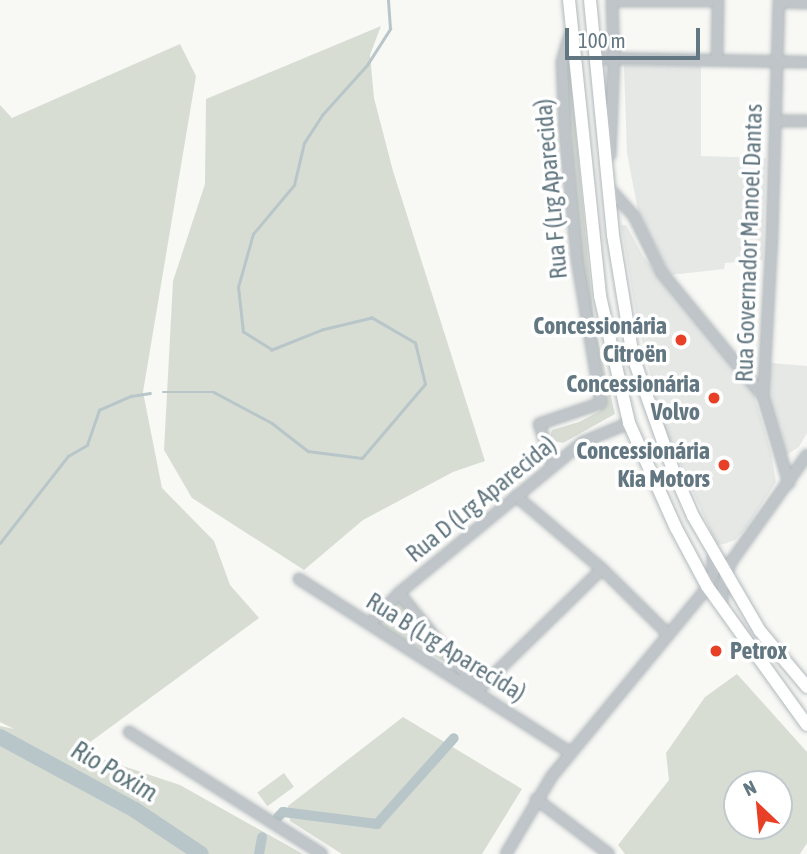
<!DOCTYPE html>
<html>
<head>
<meta charset="utf-8">
<style>
	body { margin:0 }
	#map { position:relative; width:807px; height:854px; overflow:hidden; background:#f8f8f5; font-family:"Asap Condensed",sans-serif }
	div>[style] { position:absolute }
	.built>* { inset:0; background:#e6e8e6 }
	.green>* { inset:0; background:#d8ddd4; transform-origin:0 0 }
	.stream>* { height:2.5px; margin:-1.25px; padding:0 1.25px; transform-origin:1.25px; border-radius:1.25px; background:#b8c6c9 }
	.canal>* { height:10px; margin:-5px; padding:0 5px; transform-origin:5px; border-radius:5px; background:#b8c6c9 }
	.river>* { height:16px; margin:-8px; padding:0 8px; transform-origin:8px; border-radius:8px; background:#b8c6c9 }
	.roads { filter:drop-shadow(0 0 2px #b2b9bc) drop-shadow(0 0 2px #b2b9bc) }
	.minor>* { height:10px; margin:-5px; padding:0 5px; transform-origin:5px; border-radius:5px; background:#bfc5c8 }
	.major>* { height:12px; margin:-6px; padding:0 6px; transform-origin:6px; border-radius:6px; background:#fff }
	.dots>* { width:19px; height:19px; translate:-50% -50%; box-sizing:border-box; border:4px solid #fff; border-radius:50% }
	span { translate:-50% -50%; white-space:nowrap; text-align:center; line-height:1.15; -webkit-text-stroke:7px #fff; paint-order:stroke }
	.street-label { font-size:24px; color:#627781 }
	.poi-label { font-size:24px; color:#627781; font-weight:700 }
	.right { translate:-100% -50%; text-align:right }
	.left { translate:0 -50%; text-align:left }
	.water-label { font-size:26px; color:#5d767c; font-style:italic }
	.north { position:absolute; left:723px; top:770px; width:70px; height:70px; box-sizing:border-box; background:#fff; border:2px solid #c0c9cd; border-radius:50%; rotate:334deg; font-size:19px; font-weight:700; line-height:28px; text-align:center; color:#627781 }
	.north::after { content:''; display:block; margin:auto; width:24px; height:32px; background:#e74026; clip-path:polygon(50% 0,100% 100%,50% 72%,0 100%) }
	.scale { position:absolute; left:565px; top:28px; width:135px; height:32px; box-sizing:border-box; border:4px solid #627781; border-top:0; padding-left:9px; font-size:21px; line-height:24px; white-space:nowrap; color:#627781; -webkit-text-stroke:5px #fff; paint-order:stroke }
</style>
</head>
<body>
<div id="map">
	<div class="built">
		<i style="clip-path:polygon(624px 65px,701px 66px,701px 156px,766px 158px,763px 260px,725px 263px,724px 269px,670px 275px,638px 211px,627px 153px)"></i>
		<i style="clip-path:polygon(621px 225px,626px 225px,643px 256px,753px 392px,771px 452px,776px 482px,747px 527px,735px 540px,724px 544px,717px 545px,662px 424px,637px 320px)"></i>
		<i style="clip-path:polygon(771px 363px,807px 366px,807px 433px,799px 447px,786px 455px,767px 394px)"></i>
	</div>
	<div class="green">
		<i style="clip-path:polygon(381px 26px,370px 55px,374px 98px,393px 171px,485px 461px,453px 472px,363px 520px,304px 570px,192px 498px,164px 450px,173px 281px,205px 184px,206px 99px)"></i>
		<i style="clip-path:polygon(180px 44px,196px 76px,143px 392px,162px 488px,214px 541px,230px 585px,259px 618px,78px 751px,180px 785px,303px 854px,0 854px,0 726px,14px 729px,0 722px,0 105px,12px 118px)"></i>
		<i style="clip-path:polygon(564px 59px,569px 59px,594px 323px,615px 414px,563px 443px,549px 440px,552px 430px,579px 422px,600px 411px,604px 402px,587px 320px)"></i>
		<i style="clip-path:polygon(398px 599px,455px 667px,375px 625px)"></i>
		<i style="clip-path:polygon(evenodd,737px 674px,807px 752px,807px 843px,800px 854px,625px 854px,618px 845px,669px 780px,666px 753px,705px 697px,737px 674px,737px 784px,779px 784px,779px 826px,737px 826px,737px 784px)"></i>
		<i style="clip-path:polygon(403px 717px,522px 789px,482px 854px,342px 854px,290px 821px,288px 806px)"></i>
		<i style="left:284px;top:773px;width:17px;height:33px;rotate:54deg"></i>
	</div>
	<div class="stream">
		<i style="left:163px;top:392px;width:51px"></i>
		<i style="left:214px;top:392px;width:66px;rotate:28.1deg"></i>
		<i style="left:272px;top:423px;width:46px;rotate:37.9deg"></i>
		<i style="left:308px;top:451px;width:54px;rotate:7.4deg"></i>
		<i style="left:362px;top:458px;width:97px;rotate:-49.6deg"></i>
		<i style="left:425px;top:384px;width:42px;rotate:-103.7deg"></i>
		<i style="left:415px;top:343px;width:50px;rotate:-149.8deg"></i>
		<i style="left:372px;top:318px;width:51px;rotate:166.5deg"></i>
		<i style="left:322px;top:330px;width:54px;rotate:158.2deg"></i>
		<i style="left:272px;top:350px;width:34px;rotate:-148deg"></i>
		<i style="left:243px;top:332px;width:45px;rotate:-96.3deg"></i>
		<i style="left:238px;top:287px;width:55px;rotate:-74.2deg"></i>
		<i style="left:253px;top:234px;width:64px;rotate:-50.1deg"></i>
		<i style="left:294px;top:185px;width:43px;rotate:-76.6deg"></i>
		<i style="left:304px;top:143px;width:33px;rotate:-57deg"></i>
		<i style="left:322px;top:115px;width:67px;rotate:-48deg"></i>
		<i style="left:367px;top:65px;width:43px;rotate:-57.4deg"></i>
		<i style="left:390px;top:29px;width:29px;rotate:-94deg"></i>
		<i style="left:0;top:543px;width:110px;rotate:-52deg"></i>
		<i style="left:68px;top:456px;width:22px;rotate:-30deg"></i>
		<i style="left:87px;top:445px;width:37px;rotate:-71deg"></i>
		<i style="left:99px;top:410px;width:35px;rotate:-24deg"></i>
		<i style="left:131px;top:396px;width:19px;rotate:-9deg"></i>
	</div>
	<div class="canal">
		<i style="left:278px;top:817px;width:7px;rotate:-45deg"></i>
		<i style="left:283px;top:812px;width:95px;rotate:7.3deg"></i>
		<i style="left:377px;top:824px;width:115px;rotate:-48.2deg"></i>
		<i style="left:259px;top:854px;width:17px;rotate:-80deg"></i>
	</div>
	<div class="river">
		<i style="left:0;top:737px;width:153px;rotate:28.4deg"></i>
		<i style="left:135px;top:810px;width:79px;rotate:33.7deg"></i>
	</div>
	<div class="roads">
		<div class="minor">
			<i style="left:779px;top:0;width:237px;rotate:91.7deg"></i>
			<i style="left:772px;top:237px;width:159px;rotate:93.2deg"></i>
			<i style="left:763px;top:396px;width:91px;rotate:73.4deg"></i>
			<i style="left:612px;top:1px;width:106px"></i>
			<i style="left:779px;top:2px;width:28px;rotate:2deg"></i>
			<i style="left:596px;top:58px;width:211px;rotate:1.1deg"></i>
			<i style="left:717px;top:60px;width:60px;rotate:-89deg"></i>
			<i style="left:775px;top:121px;width:32px"></i>
			<i style="left:610px;top:155px;width:97px;rotate:-87.6deg"></i>
			<i style="left:614px;top:58px;width:58px;rotate:-92deg"></i>
			<i style="left:608px;top:187px;width:39px;rotate:48deg"></i>
			<i style="left:634px;top:216px;width:64px;rotate:63.8deg"></i>
			<i style="left:662px;top:273px;width:159px;rotate:50.6deg"></i>
			<i style="left:553px;top:466px;width:44px;rotate:-108.4deg"></i>
			<i style="left:539px;top:424px;width:65px;rotate:-18.7deg"></i>
			<i style="left:601px;top:403px;width:146px;rotate:-99.5deg"></i>
			<i style="left:577px;top:259px;width:126px;rotate:-95.5deg"></i>
			<i style="left:565px;top:134px;width:72px;rotate:-92.4deg"></i>
			<i style="left:562px;top:62px;width:32px;rotate:-74deg"></i>
			<i style="left:516px;top:496px;width:113px;rotate:40.3deg"></i>
			<i style="left:602px;top:569px;width:93px;rotate:44.6deg"></i>
			<i style="left:299px;top:579px;width:322px;rotate:32.6deg"></i>
			<i style="left:399px;top:593px;width:125px;rotate:50.8deg"></i>
			<i style="left:478px;top:690px;width:173px;rotate:-44.3deg"></i>
			<i style="left:722px;top:607px;width:23px;rotate:-88deg"></i>
			<i style="left:723px;top:584px;width:23px;rotate:-70deg"></i>
			<i style="left:731px;top:562px;width:131px;rotate:-54.6deg"></i>
			<i style="left:370px;top:624px;width:42px;rotate:-46.9deg"></i>
			<i style="left:399px;top:593px;width:238px;rotate:-39.4deg"></i>
			<i style="left:583px;top:442px;width:50px;rotate:-22.4deg"></i>
			<i style="left:129px;top:732px;width:228px;rotate:32.3deg"></i>
			<i style="left:536px;top:799px;width:91px;rotate:37deg"></i>
			<i style="left:506px;top:854px;width:91px;rotate:-59.5deg"></i>
			<i style="left:552px;top:776px;width:237px;rotate:-50.5deg"></i>
			<i style="left:703px;top:593px;width:21px;rotate:-62deg"></i>
			<i style="left:713px;top:574px;width:21px;rotate:-90deg"></i>
		</div>
		<div class="major">
			<i style="left:569px;top:0;width:298px;rotate:84deg"></i>
			<i style="left:600px;top:296px;width:130px;rotate:77.1deg"></i>
			<i style="left:629px;top:423px;width:115px;rotate:65.9deg"></i>
			<i style="left:676px;top:528px;width:66px;rotate:61.9deg"></i>
			<i style="left:707px;top:586px;width:171px;rotate:54.3deg"></i>
			<i style="left:590px;top:0;width:236px;rotate:84.4deg"></i>
			<i style="left:613px;top:235px;width:124px;rotate:80.7deg"></i>
			<i style="left:633px;top:357px;width:120px;rotate:70.5deg"></i>
			<i style="left:673px;top:470px;width:50px;rotate:66.5deg"></i>
			<i style="left:693px;top:516px;width:133px;rotate:59.8deg"></i>
			<i style="left:760px;top:631px;width:73px;rotate:50deg"></i>
		</div>
	</div>
	<div class="dots">
		<i style="left:681px;top:340px;background:#e74026"></i>
		<i style="left:714px;top:398px;background:#e74026"></i>
		<i style="left:724px;top:465px;background:#e74026"></i>
		<i style="left:716px;top:651px;background:#e74026"></i>
	</div>
	<div class="street-label">
		<span style="left:551px;top:189px;rotate:-95deg">Rua F (Lrg Aparecida)</span>
		<span style="left:749px;top:243px;rotate:-88deg">Rua Governador Manoel Dantas</span>
		<span style="left:481px;top:499px;rotate:-39deg">Rua D (Lrg Aparecida)</span>
		<span style="left:446px;top:647px;rotate:32deg">Rua B (Lrg Aparecida)</span>
	</div>
	<div class="poi-label">
		<span class="right" style="left:667px;top:340px">Concessionária<br>Citroën</span>
		<span class="right" style="left:700px;top:398px">Concessionária<br>Volvo</span>
		<span class="right" style="left:710px;top:465px">Concessionária<br>Kia Motors</span>
		<span class="left" style="left:730px;top:651px">Petrox</span>
	</div>
	<div class="water-label">
		<span style="left:114px;top:772px;rotate:30deg">Rio Poxim</span>
	</div>
	<div class="north">N</div>
	<div class="scale">100 m</div>
</div>
</body>
</html>
